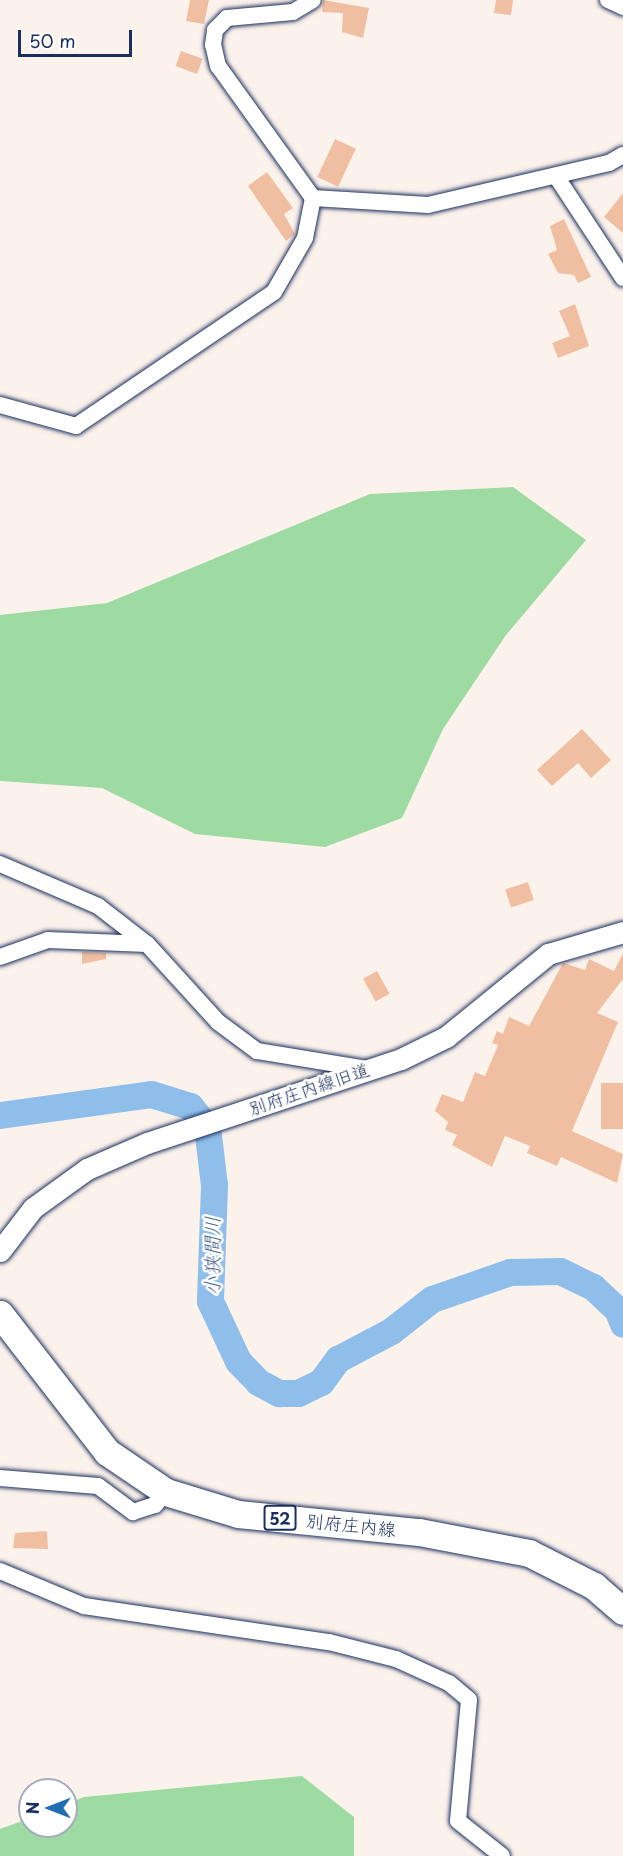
<!DOCTYPE html>
<html>
<head>
<meta charset="utf-8">
<style>
	body { margin:0 }
	#map { position:relative; width:623px; height:1856px; overflow:hidden; background:#fcf2ec; font-family:"Playpen Sans","Klee One",sans-serif }
	div>[style] { position:absolute }
	.green>* { inset:0; background:#9ddba3 }
	.river>* { height:27px; margin:-13.5px; padding:0 13.5px; transform-origin:13.5px; border-radius:13.5px; background:#90beea }
	.building>* { inset:0; background:#f0bfa1; transform-origin:0 0 }
	.roads { filter:drop-shadow(0 0 2px #1b2f5e) drop-shadow(0 0 2px #1b2f5e) }
	.minor>* { height:16px; margin:-8px; padding:0 8px; transform-origin:8px; border-radius:8px; background:#fff }
	.tertiary>* { height:21px; margin:-10.5px; padding:0 10.5px; transform-origin:10.5px; border-radius:10.5px; background:#fff }
	.primary>* { height:27px; margin:-13.5px; padding:0 13.5px; transform-origin:13.5px; border-radius:13.5px; background:#fff }
	span { translate:-50% -50%; white-space:nowrap; text-align:center; line-height:1.15; -webkit-text-stroke:5px #fff; paint-order:stroke }
	.shield-label span { padding:2px 4px; background:#fff; border:2px solid; border-radius:4px; -webkit-text-stroke-width:0 }
	.shield-label { font-size:16px; color:#1b2f5e; font-weight:700 }
	.street-label { font-size:18px; color:#1b2f5e }
	.water-label { font-size:20px; color:#3e5a88; font-style:italic }
	.north { position:absolute; left:18px; top:1778px; width:60px; height:60px; box-sizing:border-box; background:#fff; border:2px solid #a4acbf; border-radius:50%; rotate:270deg; font-size:16px; font-weight:700; line-height:24px; text-align:center; color:#1b2f5e }
	.north::after { content:''; display:block; margin:auto; width:21px; height:27px; background:#1f6fb2; clip-path:polygon(50% 0,100% 100%,50% 72%,0 100%) }
	.scale { position:absolute; left:18px; top:30px; width:114px; height:27px; box-sizing:border-box; border:3px solid #1b2f5e; border-top:0; padding-left:8px; font-size:18px; line-height:21px; white-space:nowrap; color:#1b2f5e; -webkit-text-stroke:4px #fff; paint-order:stroke }
</style>
</head>
<body>
<div id="map">
	<div class="green">
		<i style="clip-path:polygon(513px 487px,586px 540px,506px 635px,443px 729px,402px 818px,325px 847px,195px 834px,102px 788px,0 781px,0 615px,107px 603px,370px 494px)"></i>
		<i style="clip-path:polygon(302px 1776px,354px 1817px,354px 1856px,0 1856px,0 1829px,30px 1818px,30px 1826px,66px 1826px,66px 1804px,84px 1797px)"></i>
	</div>
	<div class="river">
		<i style="left:0;top:1115px;width:152px;rotate:-7.9deg"></i>
		<i style="left:151px;top:1094px;width:41px;rotate:17.1deg"></i>
		<i style="left:190px;top:1106px;width:27px;rotate:51deg"></i>
		<i style="left:207px;top:1127px;width:58px;rotate:83.1deg"></i>
		<i style="left:214px;top:1185px;width:116px;rotate:92deg"></i>
		<i style="left:210px;top:1301px;width:66px;rotate:65deg"></i>
		<i style="left:238px;top:1361px;width:29px;rotate:46deg"></i>
		<i style="left:258px;top:1382px;width:24px;rotate:28deg"></i>
		<i style="left:279px;top:1393px;width:19px"></i>
		<i style="left:298px;top:1393px;width:25px;rotate:-26deg"></i>
		<i style="left:321px;top:1382px;width:29px;rotate:-54deg"></i>
		<i style="left:338px;top:1359px;width:60px;rotate:-27.8deg"></i>
		<i style="left:391px;top:1331px;width:52px;rotate:-38deg"></i>
		<i style="left:432px;top:1299px;width:83px;rotate:-19.1deg"></i>
		<i style="left:510px;top:1272px;width:50px;rotate:-1.1deg"></i>
		<i style="left:560px;top:1271px;width:37px;rotate:26deg"></i>
		<i style="left:593px;top:1287px;width:33px;rotate:43deg"></i>
		<i style="left:617px;top:1309px;width:16px;rotate:68deg"></i>
	</div>
	<div class="building">
		<i style="clip-path:polygon(190px 0,209px 0,204px 24px,186px 21px)"></i>
		<i style="clip-path:polygon(323px 0,369px 8px,363px 38px,342px 32px,343px 13px,322px 12px)"></i>
		<i style="clip-path:polygon(496px 0,513px 0,511px 15px,494px 13px)"></i>
		<i style="left:181px;top:51px;width:23px;height:16px;rotate:20deg"></i>
		<i style="left:335px;top:139px;width:23px;height:42px;rotate:25deg"></i>
		<i style="clip-path:polygon(267px 172px,293px 208px,284px 214px,295px 234px,286px 241px,248px 186px)"></i>
		<i style="clip-path:polygon(623px 193px,623px 233px,604px 217px)"></i>
		<i style="clip-path:polygon(564px 219px,591px 277px,578px 283px,574px 275px,558px 273px,548px 254px,557px 250px,550px 226px)"></i>
		<i style="clip-path:polygon(575px 304px,589px 346px,558px 358px,552px 343px,570px 336px,559px 311px)"></i>
		<i style="clip-path:polygon(582px 729px,611px 760px,591px 778px,578px 763px,552px 786px,537px 770px)"></i>
		<i style="left:528px;top:882px;width:19px;height:24px;rotate:72deg"></i>
		<i style="clip-path:polygon(82px 952px,106px 953px,106px 959px,82px 964px)"></i>
		<i style="clip-path:polygon(623px 953px,623px 979px,597px 1013px,618px 1022px,572px 1131px,623px 1154px,617px 1183px,561px 1157px,557px 1166px,527px 1153px,530px 1146px,505px 1136px,492px 1167px,452px 1145px,457px 1135px,445px 1130px,448px 1122px,435px 1111px,442px 1094px,463px 1102px,475px 1072px,485px 1076px,498px 1045px,492px 1043px,497px 1031px,503px 1034px,509px 1017px,529px 1026px,563px 963px,585px 970px,589px 959px,614px 971px)"></i>
		<i style="left:377px;top:971px;width:26px;height:16px;rotate:61deg"></i>
		<i style="left:623px;top:1083px;width:46px;height:22px;rotate:90deg"></i>
		<i style="clip-path:polygon(47px 1531px,48px 1549px,13px 1548px,15px 1533px)"></i>
	</div>
	<div class="roads">
		<div class="minor">
			<i style="left:608px;top:0;width:17px;rotate:25deg"></i>
			<i style="left:556px;top:176px;width:122px;rotate:56.7deg"></i>
			<i style="left:313px;top:198px;width:115px;rotate:3.5deg"></i>
			<i style="left:428px;top:205px;width:186px;rotate:-13.1deg"></i>
			<i style="left:609px;top:163px;width:16px;rotate:-30deg"></i>
			<i style="left:0;top:405px;width:79px;rotate:15.4deg"></i>
			<i style="left:76px;top:426px;width:239px;rotate:-34.1deg"></i>
			<i style="left:274px;top:292px;width:62px;rotate:-60.1deg"></i>
			<i style="left:305px;top:238px;width:41px;rotate:-78.7deg"></i>
			<i style="left:313px;top:198px;width:163px;rotate:-125.7deg"></i>
			<i style="left:218px;top:66px;width:22px;rotate:-103deg"></i>
			<i style="left:213px;top:45px;width:15px;rotate:-82deg"></i>
			<i style="left:215px;top:30px;width:17px;rotate:-45deg"></i>
			<i style="left:227px;top:18px;width:66px;rotate:-5.2deg"></i>
			<i style="left:293px;top:12px;width:23px;rotate:-31deg"></i>
			<i style="left:0;top:864px;width:107px;rotate:23.2deg"></i>
			<i style="left:98px;top:906px;width:62px;rotate:37.8deg"></i>
			<i style="left:0;top:957px;width:51px;rotate:-19.5deg"></i>
			<i style="left:48px;top:940px;width:99px;rotate:2.3deg"></i>
			<i style="left:147px;top:944px;width:105px;rotate:47.7deg"></i>
			<i style="left:218px;top:1022px;width:49px;rotate:36.6deg"></i>
			<i style="left:257px;top:1051px;width:111px;rotate:9.3deg"></i>
			<i style="left:0;top:1478px;width:98px;rotate:4.7deg"></i>
			<i style="left:98px;top:1486px;width:44px;rotate:36.6deg"></i>
			<i style="left:133px;top:1512px;width:23px;rotate:-18deg"></i>
			<i style="left:155px;top:1505px;width:17px;rotate:-50deg"></i>
			<i style="left:0;top:1571px;width:91px;rotate:22.6deg"></i>
			<i style="left:84px;top:1606px;width:248px;rotate:8.4deg"></i>
			<i style="left:329px;top:1642px;width:69px;rotate:14.2deg"></i>
			<i style="left:396px;top:1659px;width:58px;rotate:24.4deg"></i>
			<i style="left:449px;top:1683px;width:26px;rotate:40deg"></i>
			<i style="left:469px;top:1700px;width:121px;rotate:95.2deg"></i>
			<i style="left:458px;top:1821px;width:56px;rotate:38.5deg"></i>
		</div>
		<div class="tertiary">
			<i style="left:0;top:1251px;width:54px;rotate:-52.5deg"></i>
			<i style="left:33px;top:1208px;width:67px;rotate:-35.8deg"></i>
			<i style="left:87px;top:1169px;width:65px;rotate:-23.4deg"></i>
			<i style="left:147px;top:1143px;width:268px;rotate:-18.3deg"></i>
			<i style="left:401px;top:1059px;width:50px;rotate:-26.1deg"></i>
			<i style="left:446px;top:1037px;width:132px;rotate:-39.1deg"></i>
			<i style="left:548px;top:954px;width:78px;rotate:-16.3deg"></i>
		</div>
		<div class="primary">
			<i style="left:0;top:1314px;width:175px;rotate:52.2deg"></i>
			<i style="left:107px;top:1452px;width:71px;rotate:34.1deg"></i>
			<i style="left:166px;top:1492px;width:75px;rotate:17deg"></i>
			<i style="left:238px;top:1514px;width:182px;rotate:5.7deg"></i>
			<i style="left:419px;top:1532px;width:112px;rotate:10.8deg"></i>
			<i style="left:529px;top:1553px;width:73px;rotate:26.9deg"></i>
			<i style="left:594px;top:1586px;width:38px;rotate:41deg"></i>
		</div>
	</div>
	<div class="shield-label">
		<span style="left:280px;top:1518px">52</span>
	</div>
	<div class="street-label">
		<span style="left:309px;top:1089px;rotate:-19deg">別府庄内線旧道</span>
		<span style="left:351px;top:1525px;rotate:6deg">別府庄内線</span>
	</div>
	<div class="water-label">
		<span style="left:212px;top:1256px;rotate:-90deg">小狭間川</span>
	</div>
	<div class="north">N</div>
	<div class="scale">50 m</div>
</div>
</body>
</html>
